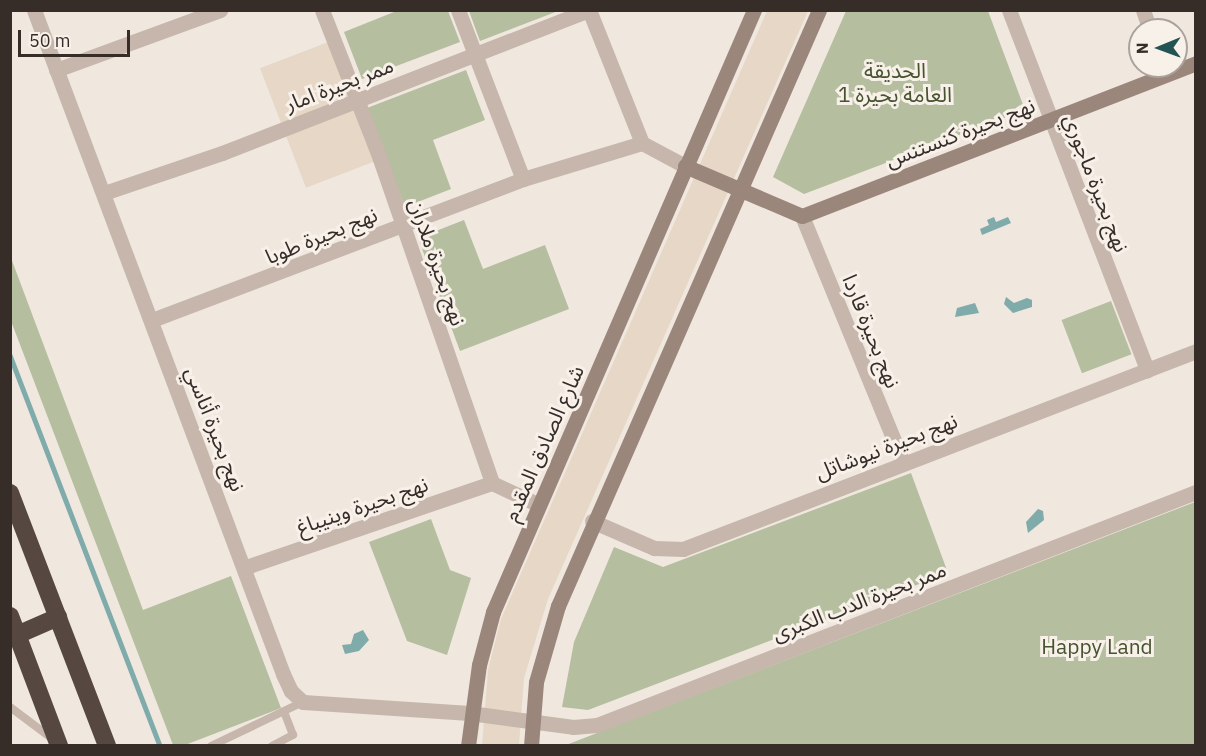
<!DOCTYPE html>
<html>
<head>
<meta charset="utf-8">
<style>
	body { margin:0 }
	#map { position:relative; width:1206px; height:756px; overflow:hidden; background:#f0e7de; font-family:"IBM Plex Sans","Noto Sans Arabic",sans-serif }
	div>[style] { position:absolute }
	.green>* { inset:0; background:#b5be9f; transform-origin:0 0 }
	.plaza>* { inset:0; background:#e7d7c6; transform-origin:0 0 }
	.water>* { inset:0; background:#7fabaa }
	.stream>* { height:4.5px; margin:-2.25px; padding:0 2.25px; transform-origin:2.25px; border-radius:2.25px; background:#7fabaa }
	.lane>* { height:8px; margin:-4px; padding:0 4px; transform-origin:4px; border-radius:4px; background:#c7b6ab }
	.street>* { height:15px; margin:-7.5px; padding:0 7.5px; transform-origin:7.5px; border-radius:7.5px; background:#c7b6ab }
	.secondary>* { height:15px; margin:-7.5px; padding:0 7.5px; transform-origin:7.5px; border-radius:7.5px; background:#9b867c }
	.highway>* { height:18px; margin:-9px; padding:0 9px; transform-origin:9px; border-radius:9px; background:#564741 }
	span { translate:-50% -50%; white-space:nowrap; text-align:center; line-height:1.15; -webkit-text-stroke:6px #f8f1ea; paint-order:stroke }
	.park-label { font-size:21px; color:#47522f }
	.street-label { font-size:21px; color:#362d29 }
	.frame { position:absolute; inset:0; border:12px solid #362d29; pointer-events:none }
	.north { position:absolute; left:1128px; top:18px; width:60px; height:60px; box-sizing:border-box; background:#f8f1ea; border:2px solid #aaa39d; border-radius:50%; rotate:269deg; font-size:16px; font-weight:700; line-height:24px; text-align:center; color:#362d29 }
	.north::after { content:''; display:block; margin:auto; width:21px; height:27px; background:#235354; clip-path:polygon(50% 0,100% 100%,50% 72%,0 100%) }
	.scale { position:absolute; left:18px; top:30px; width:112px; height:27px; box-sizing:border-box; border:3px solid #362d29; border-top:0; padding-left:8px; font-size:18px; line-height:21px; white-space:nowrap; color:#362d29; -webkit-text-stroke:4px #f8f1ea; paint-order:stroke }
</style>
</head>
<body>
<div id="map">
	<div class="green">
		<i style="clip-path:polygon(399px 10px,448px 11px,460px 42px,362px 79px,344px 32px)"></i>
		<i style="clip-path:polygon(469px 11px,558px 11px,480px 41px)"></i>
		<i style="clip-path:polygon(846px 11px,988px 11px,1025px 110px,804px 194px,773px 177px)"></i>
		<i style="clip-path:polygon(466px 70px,485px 120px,433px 140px,451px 189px,405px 207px,367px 108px)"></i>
		<i style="clip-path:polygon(464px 220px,483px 269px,545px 245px,569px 309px,460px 351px,418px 238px)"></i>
		<i style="clip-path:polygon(11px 258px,143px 610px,231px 576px,281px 708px,185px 745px,173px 745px,11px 321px)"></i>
		<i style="left:1111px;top:301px;width:57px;height:53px;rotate:69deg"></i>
		<i style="clip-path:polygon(911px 473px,948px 573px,588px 710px,562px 707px,574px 642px,614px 547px,663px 567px)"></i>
		<i style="clip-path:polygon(1195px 502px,1195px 745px,566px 745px)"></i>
		<i style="clip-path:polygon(431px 519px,450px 570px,471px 578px,447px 655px,407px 641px,369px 542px)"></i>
	</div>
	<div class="plaza">
		<i style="clip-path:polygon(767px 11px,808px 11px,548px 599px,524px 678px,519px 745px,482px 746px,488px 670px,501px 619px)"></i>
		<i style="left:331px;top:41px;width:128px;height:76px;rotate:69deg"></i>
	</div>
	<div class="water">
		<i style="clip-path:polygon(994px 217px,996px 222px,1008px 217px,1011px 223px,982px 235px,980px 229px,989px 225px,987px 220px)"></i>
		<i style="clip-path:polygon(1006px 297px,1014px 303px,1027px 298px,1032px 300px,1032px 307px,1013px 313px,1004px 304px)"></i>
		<i style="clip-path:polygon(975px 303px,979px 313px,955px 317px,957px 308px)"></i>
		<i style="clip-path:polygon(1038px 509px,1043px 511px,1044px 520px,1028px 533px,1026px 522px)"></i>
		<i style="clip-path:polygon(363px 630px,369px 640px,359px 651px,345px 654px,342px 645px,351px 644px,354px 634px)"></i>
	</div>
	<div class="stream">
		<i style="left:10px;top:355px;width:419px;rotate:69deg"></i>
	</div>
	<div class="lane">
		<i style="left:10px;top:707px;width:50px;rotate:36.9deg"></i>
		<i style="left:211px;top:746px;width:102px;rotate:-25.6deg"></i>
		<i style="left:272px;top:746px;width:24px;rotate:-28deg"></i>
		<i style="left:293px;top:735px;width:25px;rotate:-111deg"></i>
	</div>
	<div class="street">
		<i style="left:34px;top:10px;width:709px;rotate:69.44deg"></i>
		<i style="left:283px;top:674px;width:19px;rotate:65deg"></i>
		<i style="left:291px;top:691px;width:16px;rotate:43deg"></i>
		<i style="left:303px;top:702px;width:167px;rotate:3.8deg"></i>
		<i style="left:470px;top:713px;width:104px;rotate:7.7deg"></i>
		<i style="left:573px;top:727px;width:24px;rotate:-5deg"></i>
		<i style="left:597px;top:725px;width:643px;rotate:-21.26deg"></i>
		<i style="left:322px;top:10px;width:160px;rotate:68.7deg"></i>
		<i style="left:380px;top:159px;width:343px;rotate:70.9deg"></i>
		<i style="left:492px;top:483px;width:50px;rotate:25deg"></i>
		<i style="left:458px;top:10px;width:181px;rotate:69deg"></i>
		<i style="left:1009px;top:10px;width:386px;rotate:69deg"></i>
		<i style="left:1143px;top:10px;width:21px;rotate:71deg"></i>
		<i style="left:56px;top:70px;width:175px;rotate:-20.1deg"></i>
		<i style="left:642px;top:143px;width:49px;rotate:28.1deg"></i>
		<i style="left:104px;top:193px;width:125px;rotate:-18.7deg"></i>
		<i style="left:222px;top:153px;width:393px;rotate:-21.3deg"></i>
		<i style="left:802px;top:216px;width:266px;rotate:67.7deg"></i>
		<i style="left:152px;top:320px;width:397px;rotate:-20.8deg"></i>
		<i style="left:523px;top:179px;width:124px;rotate:-16.8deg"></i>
		<i style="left:642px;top:143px;width:143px;rotate:-111.7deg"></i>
		<i style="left:592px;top:521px;width:68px;rotate:23.5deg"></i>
		<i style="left:654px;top:548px;width:29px;rotate:2deg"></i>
		<i style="left:683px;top:549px;width:550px;rotate:-21.1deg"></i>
		<i style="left:246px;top:567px;width:260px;rotate:-18.9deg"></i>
	</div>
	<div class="secondary">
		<i style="left:685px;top:166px;width:127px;rotate:23.1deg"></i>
		<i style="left:802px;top:216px;width:423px;rotate:-21.2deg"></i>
		<i style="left:468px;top:746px;width:82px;rotate:-82.3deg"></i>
		<i style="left:479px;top:665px;width:55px;rotate:-75.2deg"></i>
		<i style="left:493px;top:612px;width:656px;rotate:-66.56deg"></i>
		<i style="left:531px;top:746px;width:64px;rotate:-85.5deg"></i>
		<i style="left:536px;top:682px;width:79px;rotate:-73.9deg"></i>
		<i style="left:558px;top:606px;width:651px;rotate:-66.35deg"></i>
	</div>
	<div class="highway">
		<i style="left:10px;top:493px;width:271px;rotate:69deg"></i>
		<i style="left:10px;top:616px;width:139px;rotate:69.3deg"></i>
		<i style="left:17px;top:635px;width:45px;rotate:-23.7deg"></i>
	</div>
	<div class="park-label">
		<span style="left:895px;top:82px">الحديقة<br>العامة بحيرة 1</span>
		<span style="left:1097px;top:646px">Happy Land</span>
	</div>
	<div class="street-label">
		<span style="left:339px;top:84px;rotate:-21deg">ممر بحيرة امار</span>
		<span style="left:960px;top:132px;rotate:-21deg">نهج بحيرة كنستنس</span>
		<span style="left:1097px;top:183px;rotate:69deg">نهج بحيرة ماجوري</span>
		<span style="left:321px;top:235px;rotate:-22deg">نهج بحيرة طوبا</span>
		<span style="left:438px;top:262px;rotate:71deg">نهج بحيرة ملاران</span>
		<span style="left:872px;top:331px;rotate:68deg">نهج بحيرة قاردا</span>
		<span style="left:216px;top:429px;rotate:69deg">نهج بحيرة أناسي</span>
		<span style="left:543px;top:443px;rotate:-66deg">شارع الصادق المقدم</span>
		<span style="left:886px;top:446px;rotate:-21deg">نهج بحيرة نيوشاتل</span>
		<span style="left:362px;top:505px;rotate:-19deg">نهج بحيرة وينيباغ</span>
		<span style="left:859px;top:601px;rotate:-21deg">ممر بحيرة الدب الكبرى</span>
	</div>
	<div class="frame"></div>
	<div class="north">N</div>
	<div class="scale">50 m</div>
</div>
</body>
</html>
